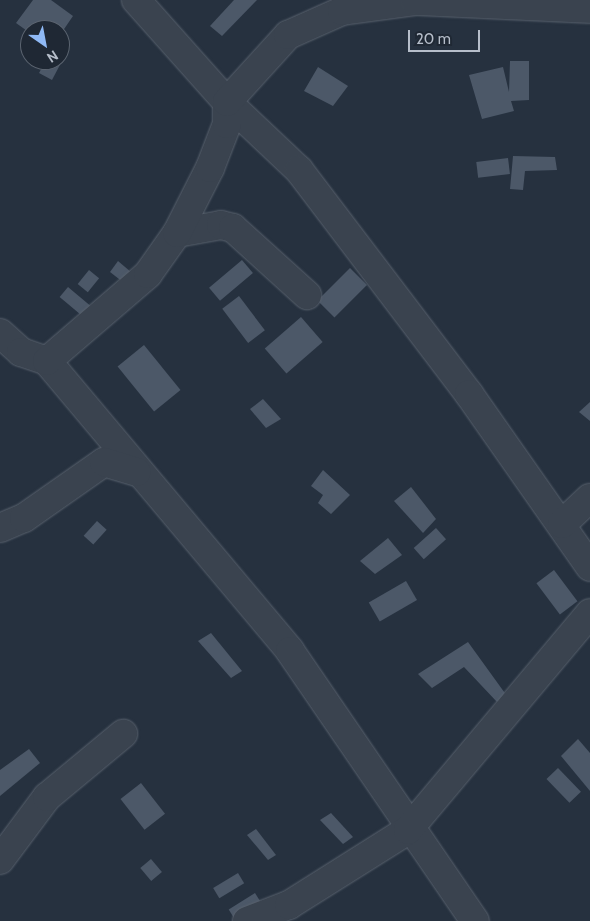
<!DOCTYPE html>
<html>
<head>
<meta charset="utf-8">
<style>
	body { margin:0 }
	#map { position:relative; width:590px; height:921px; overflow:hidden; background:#26313f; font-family:Cabin,sans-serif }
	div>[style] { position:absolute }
	.building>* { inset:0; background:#4c5868; transform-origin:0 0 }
	.roads { filter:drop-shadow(0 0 1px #58616d) drop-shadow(0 0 1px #58616d) }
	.minor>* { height:28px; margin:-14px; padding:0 14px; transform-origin:14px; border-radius:14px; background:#3a434f }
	span { translate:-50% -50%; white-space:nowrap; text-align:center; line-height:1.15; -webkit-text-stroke:4.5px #1f2834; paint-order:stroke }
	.north { position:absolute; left:20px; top:20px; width:50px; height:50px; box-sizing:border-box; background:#1f2834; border:1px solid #5b6470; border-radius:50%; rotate:147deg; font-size:14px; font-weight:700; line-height:20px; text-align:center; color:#b6beca }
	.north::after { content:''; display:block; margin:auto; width:18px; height:22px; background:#8fb9f5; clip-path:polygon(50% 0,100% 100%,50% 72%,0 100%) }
	.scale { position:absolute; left:408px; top:30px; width:72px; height:22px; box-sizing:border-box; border:2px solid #b6beca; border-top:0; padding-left:6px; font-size:15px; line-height:18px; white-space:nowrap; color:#b6beca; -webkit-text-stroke:4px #1f2834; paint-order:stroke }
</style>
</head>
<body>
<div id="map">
	<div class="building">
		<i style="clip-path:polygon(33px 0,51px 0,73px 16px,60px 35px,60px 30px,30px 33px,16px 23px)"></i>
		<i style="clip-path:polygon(234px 0,257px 0,222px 36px,210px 26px)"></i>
		<i style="clip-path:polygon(46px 60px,62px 61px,52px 80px,39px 73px)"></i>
		<i style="clip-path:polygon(510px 61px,529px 61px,529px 100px,511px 101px,514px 111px,482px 119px,469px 75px,503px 67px,509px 92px)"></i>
		<i style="clip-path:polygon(318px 67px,348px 86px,333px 106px,304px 91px)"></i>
		<i style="clip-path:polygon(513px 156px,555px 157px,557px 170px,525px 171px,523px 190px,510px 189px)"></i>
		<i style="left:508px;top:158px;width:16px;height:32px;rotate:83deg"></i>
		<i style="left:242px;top:260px;width:17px;height:43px;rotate:50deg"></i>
		<i style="clip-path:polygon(118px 261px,138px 278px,128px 286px,110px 272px)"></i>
		<i style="left:350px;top:268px;width:24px;height:46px;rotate:45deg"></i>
		<i style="left:89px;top:270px;width:13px;height:18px;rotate:39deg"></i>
		<i style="left:68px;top:287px;width:35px;height:13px;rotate:40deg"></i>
		<i style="left:239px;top:296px;width:43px;height:21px;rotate:53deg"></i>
		<i style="left:301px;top:317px;width:33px;height:48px;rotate:49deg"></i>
		<i style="left:144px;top:345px;width:58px;height:34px;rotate:51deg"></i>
		<i style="clip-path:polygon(263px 399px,281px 419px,266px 428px,250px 409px)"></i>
		<i style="clip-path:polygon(590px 402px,590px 421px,579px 412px)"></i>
		<i style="clip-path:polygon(323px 470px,350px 495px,331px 514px,318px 503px,323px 495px,311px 486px)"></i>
		<i style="clip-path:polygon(411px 487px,436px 519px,423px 533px,394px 501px)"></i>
		<i style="left:97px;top:521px;width:13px;height:20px;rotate:42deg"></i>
		<i style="left:436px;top:528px;width:15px;height:30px;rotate:48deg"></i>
		<i style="clip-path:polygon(388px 538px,402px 555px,375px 574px,360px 561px)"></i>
		<i style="left:554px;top:570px;width:39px;height:22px;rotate:53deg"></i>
		<i style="left:406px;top:581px;width:22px;height:43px;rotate:60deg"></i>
		<i style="clip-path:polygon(211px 633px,242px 671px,231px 678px,198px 641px)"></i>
		<i style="clip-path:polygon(468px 642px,507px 696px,497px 702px,464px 667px,432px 688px,418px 674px)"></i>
		<i style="clip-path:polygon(578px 739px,590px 753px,590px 791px,561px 756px)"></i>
		<i style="clip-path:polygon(29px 749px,40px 763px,0 796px,0 770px)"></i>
		<i style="left:558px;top:768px;width:33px;height:16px;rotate:46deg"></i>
		<i style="left:141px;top:783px;width:39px;height:26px;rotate:52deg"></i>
		<i style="clip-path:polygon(331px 813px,353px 837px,343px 844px,320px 820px)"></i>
		<i style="clip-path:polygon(256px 829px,276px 855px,268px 860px,247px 835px)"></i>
		<i style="left:151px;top:859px;width:17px;height:14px;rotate:50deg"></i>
		<i style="left:238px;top:873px;width:12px;height:29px;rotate:59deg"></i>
		<i style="left:255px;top:893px;width:13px;height:31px;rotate:58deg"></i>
	</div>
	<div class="roads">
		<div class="minor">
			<i style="left:136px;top:0;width:137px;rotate:48.3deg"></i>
			<i style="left:227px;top:102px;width:99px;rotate:43.4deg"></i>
			<i style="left:299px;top:170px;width:281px;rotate:52.8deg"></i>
			<i style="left:469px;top:394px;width:211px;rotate:55deg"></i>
			<i style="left:177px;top:233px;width:45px;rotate:-10.3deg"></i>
			<i style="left:221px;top:225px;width:12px;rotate:14deg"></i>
			<i style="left:233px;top:228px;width:100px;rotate:42.2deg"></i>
			<i style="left:0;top:333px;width:28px;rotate:42deg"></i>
			<i style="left:21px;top:352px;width:28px;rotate:19deg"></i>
			<i style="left:47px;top:361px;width:378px;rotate:50deg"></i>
			<i style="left:290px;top:651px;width:327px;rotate:55.6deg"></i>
			<i style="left:47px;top:361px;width:133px;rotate:-40.7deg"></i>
			<i style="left:148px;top:274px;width:50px;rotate:-54.7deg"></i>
			<i style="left:177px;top:233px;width:73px;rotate:-63.1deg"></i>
			<i style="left:210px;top:168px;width:47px;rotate:-68.9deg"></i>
			<i style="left:227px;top:124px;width:22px;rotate:-90deg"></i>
			<i style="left:227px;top:102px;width:91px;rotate:-47.7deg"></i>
			<i style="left:288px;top:35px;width:59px;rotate:-24deg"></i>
			<i style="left:342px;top:11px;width:75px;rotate:-7.7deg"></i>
			<i style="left:416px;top:1px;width:174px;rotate:2.6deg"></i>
			<i style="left:562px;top:524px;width:38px;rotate:-43deg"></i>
			<i style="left:0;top:528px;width:26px;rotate:-23deg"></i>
			<i style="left:24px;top:518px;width:98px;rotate:-35deg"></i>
			<i style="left:104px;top:462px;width:34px;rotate:17deg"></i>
			<i style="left:0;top:860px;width:79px;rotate:-53.3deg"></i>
			<i style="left:47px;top:797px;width:99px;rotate:-39.7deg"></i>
			<i style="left:247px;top:921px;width:45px;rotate:-20.9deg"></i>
			<i style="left:289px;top:905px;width:141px;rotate:-32.2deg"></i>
			<i style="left:408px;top:830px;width:283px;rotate:-50deg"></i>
		</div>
	</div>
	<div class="north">N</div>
	<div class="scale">20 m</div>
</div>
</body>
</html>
